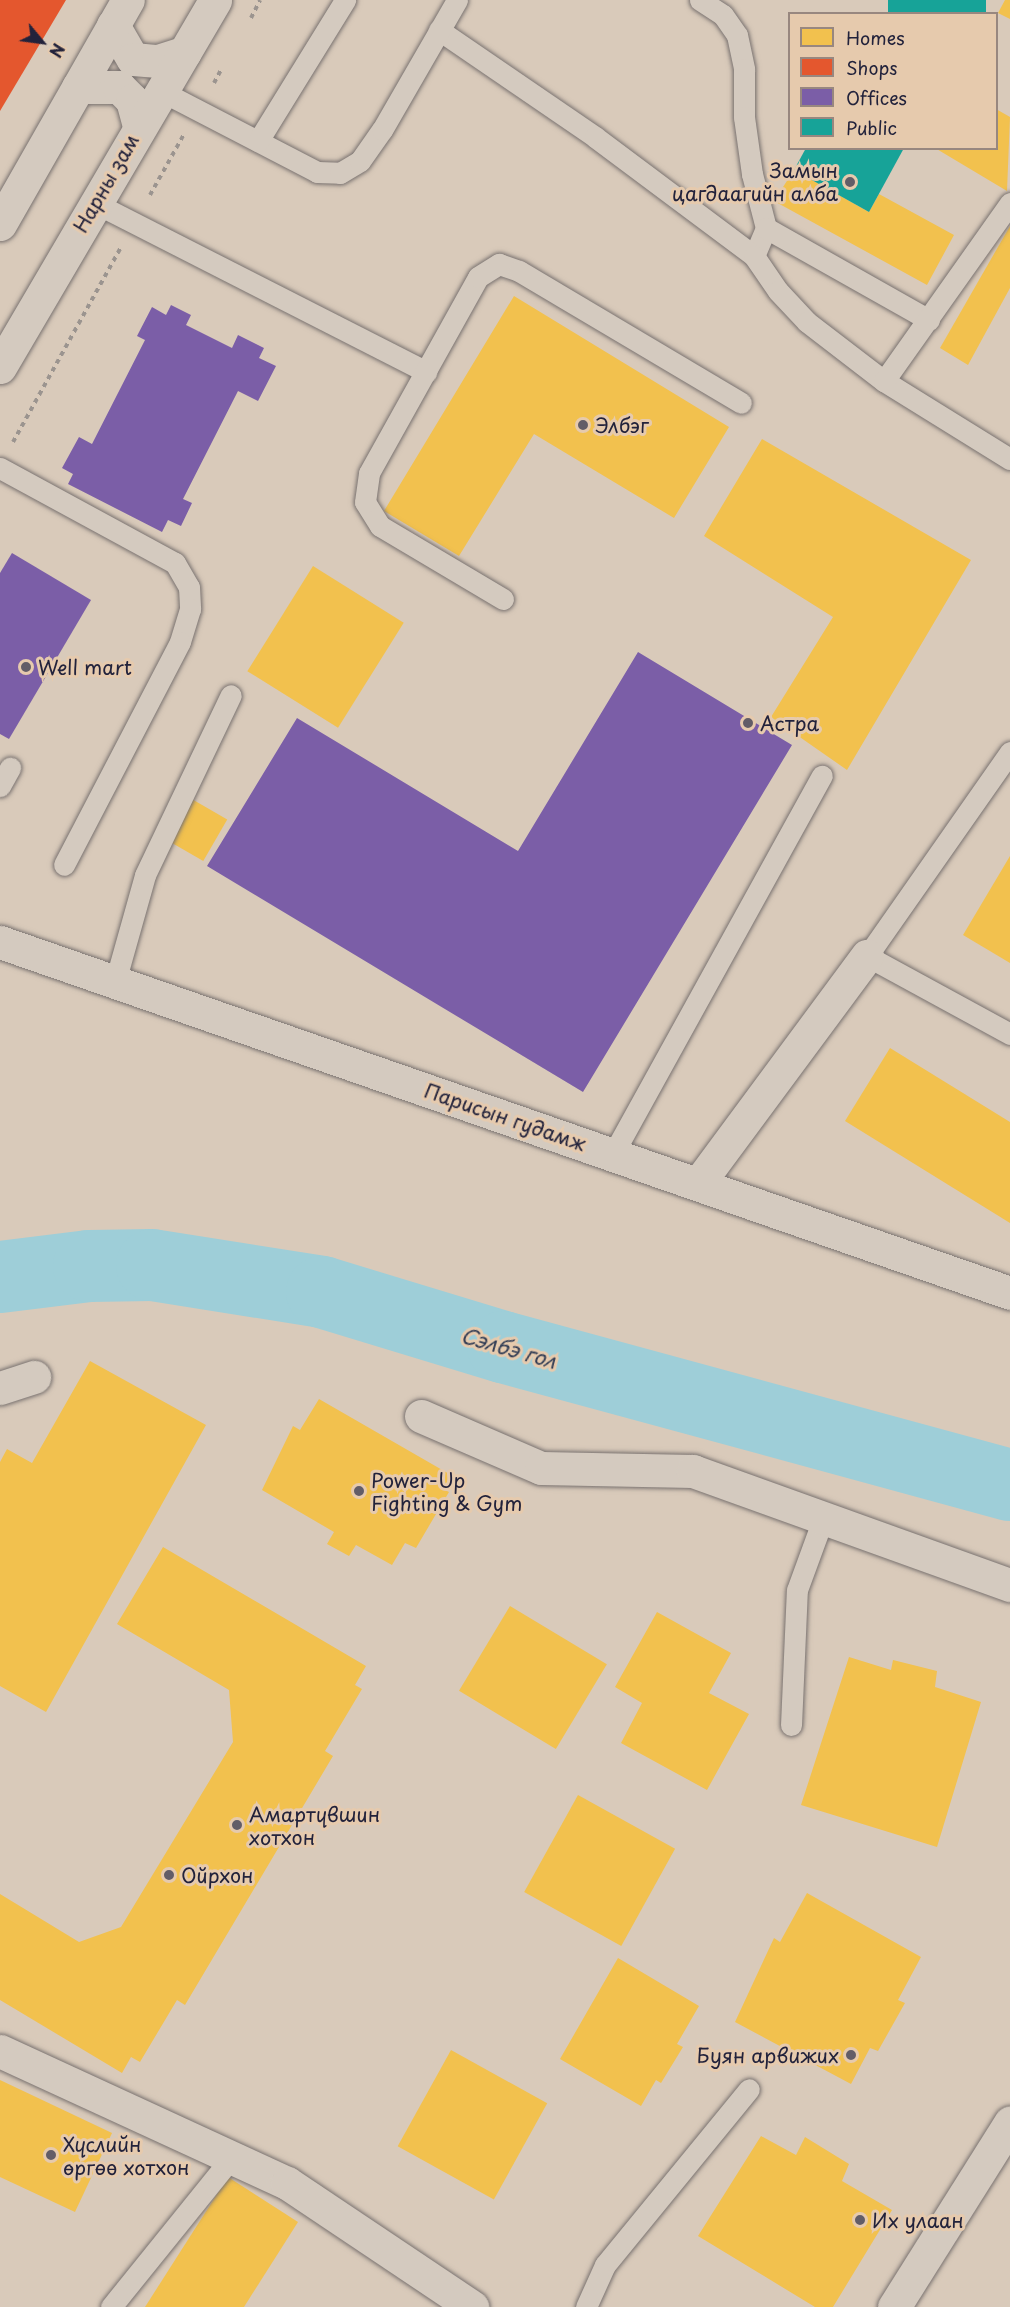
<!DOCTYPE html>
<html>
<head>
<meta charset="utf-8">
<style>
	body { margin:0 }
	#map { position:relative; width:1010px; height:2307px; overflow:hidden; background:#d9caba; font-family:"Playpen Sans",sans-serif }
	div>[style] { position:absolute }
	.homes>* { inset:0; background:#f2c14e; transform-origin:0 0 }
	.shops>* { inset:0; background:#e4572e }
	.offices>* { inset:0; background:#7b5ea7 }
	.public>* { inset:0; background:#17a398; transform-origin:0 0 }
	.river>* { height:72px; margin:-36px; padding:0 36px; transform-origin:36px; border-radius:36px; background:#9eced8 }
	.path>* { height:4px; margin-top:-2px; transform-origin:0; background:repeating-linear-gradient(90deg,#9b948f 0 4.5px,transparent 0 9px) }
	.roads { filter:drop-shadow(0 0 2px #797270) drop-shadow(0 0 2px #797270) }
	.lane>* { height:21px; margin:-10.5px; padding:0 10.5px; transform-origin:10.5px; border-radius:10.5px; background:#d4cabf }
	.street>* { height:33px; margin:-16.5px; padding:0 16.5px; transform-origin:16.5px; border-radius:16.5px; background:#d4cabf }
	.secondary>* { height:33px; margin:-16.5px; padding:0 16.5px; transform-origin:16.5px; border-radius:16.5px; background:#d4cabf }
	.primary>* { height:33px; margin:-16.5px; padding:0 16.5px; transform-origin:16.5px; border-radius:16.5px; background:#d4cabf }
	.dots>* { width:16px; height:16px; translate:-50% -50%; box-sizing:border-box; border:3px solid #e6caad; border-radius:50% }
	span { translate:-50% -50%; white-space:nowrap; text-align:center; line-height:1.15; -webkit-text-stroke:6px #e6caad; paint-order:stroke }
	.poi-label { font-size:20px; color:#22223b }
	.right { translate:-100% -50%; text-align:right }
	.left { translate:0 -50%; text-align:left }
	.street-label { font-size:20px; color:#22223b }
	.water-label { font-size:21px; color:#313c54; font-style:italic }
	.legend { position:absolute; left:788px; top:12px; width:210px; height:138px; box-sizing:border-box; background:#e6caad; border:2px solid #98877f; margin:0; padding:8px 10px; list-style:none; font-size:18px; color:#22223b }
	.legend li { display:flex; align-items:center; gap:12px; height:30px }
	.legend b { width:30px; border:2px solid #98877f }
	.north { position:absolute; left:12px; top:12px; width:60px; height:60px; -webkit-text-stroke:4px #e6caad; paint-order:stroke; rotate:119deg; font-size:16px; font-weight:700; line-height:24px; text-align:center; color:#22223b }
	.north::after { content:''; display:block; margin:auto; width:21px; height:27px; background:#22223b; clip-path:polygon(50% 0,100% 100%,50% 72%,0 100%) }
</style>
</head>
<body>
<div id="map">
	<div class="homes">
		<i style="clip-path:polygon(1005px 0,1010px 0,1010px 19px,998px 13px)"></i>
		<i style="clip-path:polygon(996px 109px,1010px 117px,1007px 191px,935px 148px,996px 148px)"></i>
		<i style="clip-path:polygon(794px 170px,869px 212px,879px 194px,954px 235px,927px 285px,774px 201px)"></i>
		<i style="clip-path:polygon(1010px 226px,1010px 288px,968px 365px,940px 348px)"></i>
		<i style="clip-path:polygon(514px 296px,729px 427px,674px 518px,534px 434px,459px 556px,384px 511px)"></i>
		<i style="clip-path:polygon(762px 439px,971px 560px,847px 770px,771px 717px,833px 617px,704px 536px)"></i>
		<i style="left:313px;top:566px;width:107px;height:124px;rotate:32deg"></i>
		<i style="left:190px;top:798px;width:43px;height:48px;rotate:30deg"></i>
		<i style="clip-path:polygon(1010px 856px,1010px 963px,963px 935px)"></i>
		<i style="clip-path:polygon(890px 1048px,1010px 1122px,1010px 1223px,845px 1121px)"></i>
		<i style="clip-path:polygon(90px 1361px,206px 1425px,46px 1712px,0 1686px,0 1462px,7px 1449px,32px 1463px)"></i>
		<i style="clip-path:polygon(319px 1399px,451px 1475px,443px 1489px,449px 1492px,416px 1548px,405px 1543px,392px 1565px,356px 1545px,349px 1556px,327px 1544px,334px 1532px,262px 1490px,293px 1426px,300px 1430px)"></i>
		<i style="clip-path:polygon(163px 1547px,366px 1666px,355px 1685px,362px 1689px,325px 1751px,333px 1756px,185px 2005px,177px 2000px,140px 2062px,131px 2057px,122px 2073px,0 2000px,0 1894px,79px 1942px,121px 1927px,233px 1742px,229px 1690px,117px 1624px)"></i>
		<i style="left:510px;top:1606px;width:113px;height:99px;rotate:31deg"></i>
		<i style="clip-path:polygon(657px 1612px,731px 1653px,709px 1693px,749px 1714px,707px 1790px,621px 1743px,642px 1703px,615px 1687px)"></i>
		<i style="clip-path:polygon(849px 1657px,891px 1670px,893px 1660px,937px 1671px,935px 1687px,981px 1702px,937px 1847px,801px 1805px)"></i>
		<i style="left:578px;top:1795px;width:111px;height:111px;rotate:29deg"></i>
		<i style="clip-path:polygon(807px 1893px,921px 1957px,898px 2000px,905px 2003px,878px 2051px,870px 2048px,851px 2084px,735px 2022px,774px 1938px,780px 1942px)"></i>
		<i style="clip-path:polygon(618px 1958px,699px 2006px,677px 2044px,683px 2047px,661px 2083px,656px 2080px,641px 2106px,560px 2059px)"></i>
		<i style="left:451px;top:2050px;width:110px;height:110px;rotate:29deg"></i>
		<i style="clip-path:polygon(0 2080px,112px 2133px,75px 2212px,0 2177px)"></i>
		<i style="clip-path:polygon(761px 2136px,796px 2155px,805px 2137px,849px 2164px,842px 2181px,892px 2210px,833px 2307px,815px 2307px,698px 2236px)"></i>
		<i style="clip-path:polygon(228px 2177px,298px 2222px,244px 2307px,145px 2307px)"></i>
	</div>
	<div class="shops">
		<i style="clip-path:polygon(0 0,66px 0,0 111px)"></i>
	</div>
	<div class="offices">
		<i style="clip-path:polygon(171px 305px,191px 315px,186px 325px,232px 348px,238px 335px,264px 348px,259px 358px,276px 366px,258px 401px,238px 391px,183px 499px,192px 503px,181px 526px,168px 520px,162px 532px,68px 484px,73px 474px,62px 468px,79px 437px,92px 444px,145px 340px,137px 336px,152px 307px,166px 315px)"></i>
		<i style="clip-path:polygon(12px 553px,91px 600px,9px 739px,0 734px,0 573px)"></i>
		<i style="clip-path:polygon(638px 652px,792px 745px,583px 1092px,207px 866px,297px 718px,518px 851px)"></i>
	</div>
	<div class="public">
		<i style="left:888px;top:0;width:98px;height:16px"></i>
		<i style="clip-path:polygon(806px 148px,904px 148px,869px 212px,794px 170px)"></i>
	</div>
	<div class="river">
		<i style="left:0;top:1277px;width:90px;rotate:-7deg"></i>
		<i style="left:89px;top:1266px;width:63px;rotate:-0.9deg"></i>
		<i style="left:152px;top:1265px;width:172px;rotate:9deg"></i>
		<i style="left:322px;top:1292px;width:189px;rotate:16.9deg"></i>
		<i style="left:503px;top:1347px;width:525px;rotate:15.23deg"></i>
	</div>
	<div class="path">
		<i style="left:251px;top:18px;width:20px;rotate:-63deg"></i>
		<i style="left:214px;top:83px;width:17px;rotate:-62deg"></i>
		<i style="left:150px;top:195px;width:68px;rotate:-60.8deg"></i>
		<i style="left:13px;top:442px;width:221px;rotate:-61deg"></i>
	</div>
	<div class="roads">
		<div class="lane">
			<i style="left:700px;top:0;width:27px;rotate:33deg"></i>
			<i style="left:723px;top:15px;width:24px;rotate:55deg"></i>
			<i style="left:737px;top:35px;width:35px;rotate:78deg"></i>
			<i style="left:744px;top:69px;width:48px;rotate:90deg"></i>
			<i style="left:744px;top:117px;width:58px;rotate:82deg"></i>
			<i style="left:752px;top:174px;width:56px;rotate:75.5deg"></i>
			<i style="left:766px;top:228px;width:30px;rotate:113deg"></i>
			<i style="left:439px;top:30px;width:189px;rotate:34.4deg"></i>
			<i style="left:595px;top:137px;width:199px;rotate:36.8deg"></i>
			<i style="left:754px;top:256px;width:42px;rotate:55.6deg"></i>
			<i style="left:778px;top:291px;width:42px;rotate:46.9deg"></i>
			<i style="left:807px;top:322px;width:97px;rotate:37.5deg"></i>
			<i style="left:884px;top:381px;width:148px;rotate:31.8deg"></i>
			<i style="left:161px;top:91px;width:176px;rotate:27.4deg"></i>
			<i style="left:317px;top:172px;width:23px;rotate:2deg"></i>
			<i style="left:340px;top:173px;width:23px;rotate:-31deg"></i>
			<i style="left:360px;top:161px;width:38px;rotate:-55deg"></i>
			<i style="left:382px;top:130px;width:150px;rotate:-60deg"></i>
			<i style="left:258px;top:141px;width:166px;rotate:-58.3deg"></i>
			<i style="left:95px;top:203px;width:372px;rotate:27deg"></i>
			<i style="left:766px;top:228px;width:187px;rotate:29.4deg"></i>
			<i style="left:884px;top:381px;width:218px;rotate:-54.7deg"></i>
			<i style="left:0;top:468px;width:199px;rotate:28.5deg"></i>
			<i style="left:175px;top:563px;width:28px;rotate:60deg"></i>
			<i style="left:189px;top:587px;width:22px;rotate:87deg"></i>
			<i style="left:190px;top:609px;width:34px;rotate:107deg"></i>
			<i style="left:180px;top:642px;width:251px;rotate:117.5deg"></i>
			<i style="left:503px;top:599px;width:143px;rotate:-149.3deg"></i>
			<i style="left:380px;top:526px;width:28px;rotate:-122deg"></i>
			<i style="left:365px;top:502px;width:29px;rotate:-82deg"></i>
			<i style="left:369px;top:473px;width:224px;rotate:-60.9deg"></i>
			<i style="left:478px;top:277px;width:25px;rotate:-32deg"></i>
			<i style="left:499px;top:264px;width:21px;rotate:19deg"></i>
			<i style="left:519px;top:271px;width:258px;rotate:30.7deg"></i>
			<i style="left:1010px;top:752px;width:249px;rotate:125deg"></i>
			<i style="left:867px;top:956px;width:163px;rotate:28.6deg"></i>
			<i style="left:0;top:786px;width:21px;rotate:-61deg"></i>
			<i style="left:115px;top:982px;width:111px;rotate:-74.3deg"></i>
			<i style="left:145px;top:875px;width:199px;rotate:-64.5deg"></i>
			<i style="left:613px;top:1154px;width:432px;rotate:-61.1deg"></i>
			<i style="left:791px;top:1725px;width:135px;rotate:-87.5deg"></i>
			<i style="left:797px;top:1590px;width:76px;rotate:-69.9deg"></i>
			<i style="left:111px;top:2307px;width:193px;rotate:-51.1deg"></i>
			<i style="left:586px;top:2307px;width:46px;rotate:-65.7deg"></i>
			<i style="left:605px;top:2265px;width:227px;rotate:-50.7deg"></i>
		</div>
		<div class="street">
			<i style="left:698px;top:1184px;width:284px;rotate:-53.5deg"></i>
			<i style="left:0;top:1388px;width:36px;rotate:-18deg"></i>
			<i style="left:421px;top:1416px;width:131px;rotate:23.4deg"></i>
			<i style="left:541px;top:1468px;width:152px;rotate:1.1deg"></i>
			<i style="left:693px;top:1471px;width:337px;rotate:19.8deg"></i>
			<i style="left:894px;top:2307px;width:218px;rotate:-57.8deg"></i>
		</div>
		<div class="secondary">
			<i style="left:0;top:942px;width:1069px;rotate:19.16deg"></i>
			<i style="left:0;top:2051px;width:316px;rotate:24.7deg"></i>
			<i style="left:287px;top:2183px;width:223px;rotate:33.8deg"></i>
		</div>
		<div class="primary">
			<i style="left:113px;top:25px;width:39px;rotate:60deg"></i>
			<i style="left:133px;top:59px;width:25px;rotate:5deg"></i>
			<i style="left:158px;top:61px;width:28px;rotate:-18deg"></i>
			<i style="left:78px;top:87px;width:41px"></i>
			<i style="left:119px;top:87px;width:18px;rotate:45deg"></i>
			<i style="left:132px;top:100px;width:27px;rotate:75deg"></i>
			<i style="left:0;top:224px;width:258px;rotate:-60.3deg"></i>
			<i style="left:0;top:367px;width:425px;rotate:-59.6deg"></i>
		</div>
	</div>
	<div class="dots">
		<i style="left:850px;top:182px;background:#625d67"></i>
		<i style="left:583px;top:425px;background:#625d67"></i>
		<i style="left:26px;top:667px;background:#625d67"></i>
		<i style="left:748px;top:723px;background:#625d67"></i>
		<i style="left:359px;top:1491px;background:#625d67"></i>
		<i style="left:237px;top:1825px;background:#625d67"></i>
		<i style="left:169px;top:1875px;background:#625d67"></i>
		<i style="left:851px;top:2055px;background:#625d67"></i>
		<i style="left:51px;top:2155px;background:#625d67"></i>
		<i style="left:860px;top:2220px;background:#625d67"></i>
	</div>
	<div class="poi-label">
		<span class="right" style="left:838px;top:182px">Замын<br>цагдаагийн алба</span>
		<span class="left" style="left:595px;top:425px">Элбэг</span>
		<span class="left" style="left:38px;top:667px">Well mart</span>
		<span class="left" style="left:760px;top:723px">Астра</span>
		<span class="left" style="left:371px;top:1492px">Power-Up<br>Fighting &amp; Gym</span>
		<span class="left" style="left:249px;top:1826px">Амартүвшин<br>хотхон</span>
		<span class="left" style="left:181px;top:1875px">Ойрхон</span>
		<span class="right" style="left:839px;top:2055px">Буян арвижих</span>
		<span class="left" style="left:63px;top:2156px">Хүслийн<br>өргөө хотхон</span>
		<span class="left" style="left:872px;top:2220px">Их улаан</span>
	</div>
	<div class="street-label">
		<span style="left:106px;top:183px;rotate:-60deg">Нарны зам</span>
		<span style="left:505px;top:1117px;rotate:19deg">Парисын гудамж</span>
	</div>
	<div class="water-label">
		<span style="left:509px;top:1347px;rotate:16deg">Сэлбэ гол</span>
	</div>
	<ul class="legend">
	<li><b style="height:16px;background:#f2c14e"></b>Homes</li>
	<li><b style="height:16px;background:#e4572e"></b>Shops</li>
	<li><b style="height:16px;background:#7b5ea7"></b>Offices</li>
	<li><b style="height:16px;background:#17a398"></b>Public</li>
	</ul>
	<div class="north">N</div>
</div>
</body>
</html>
